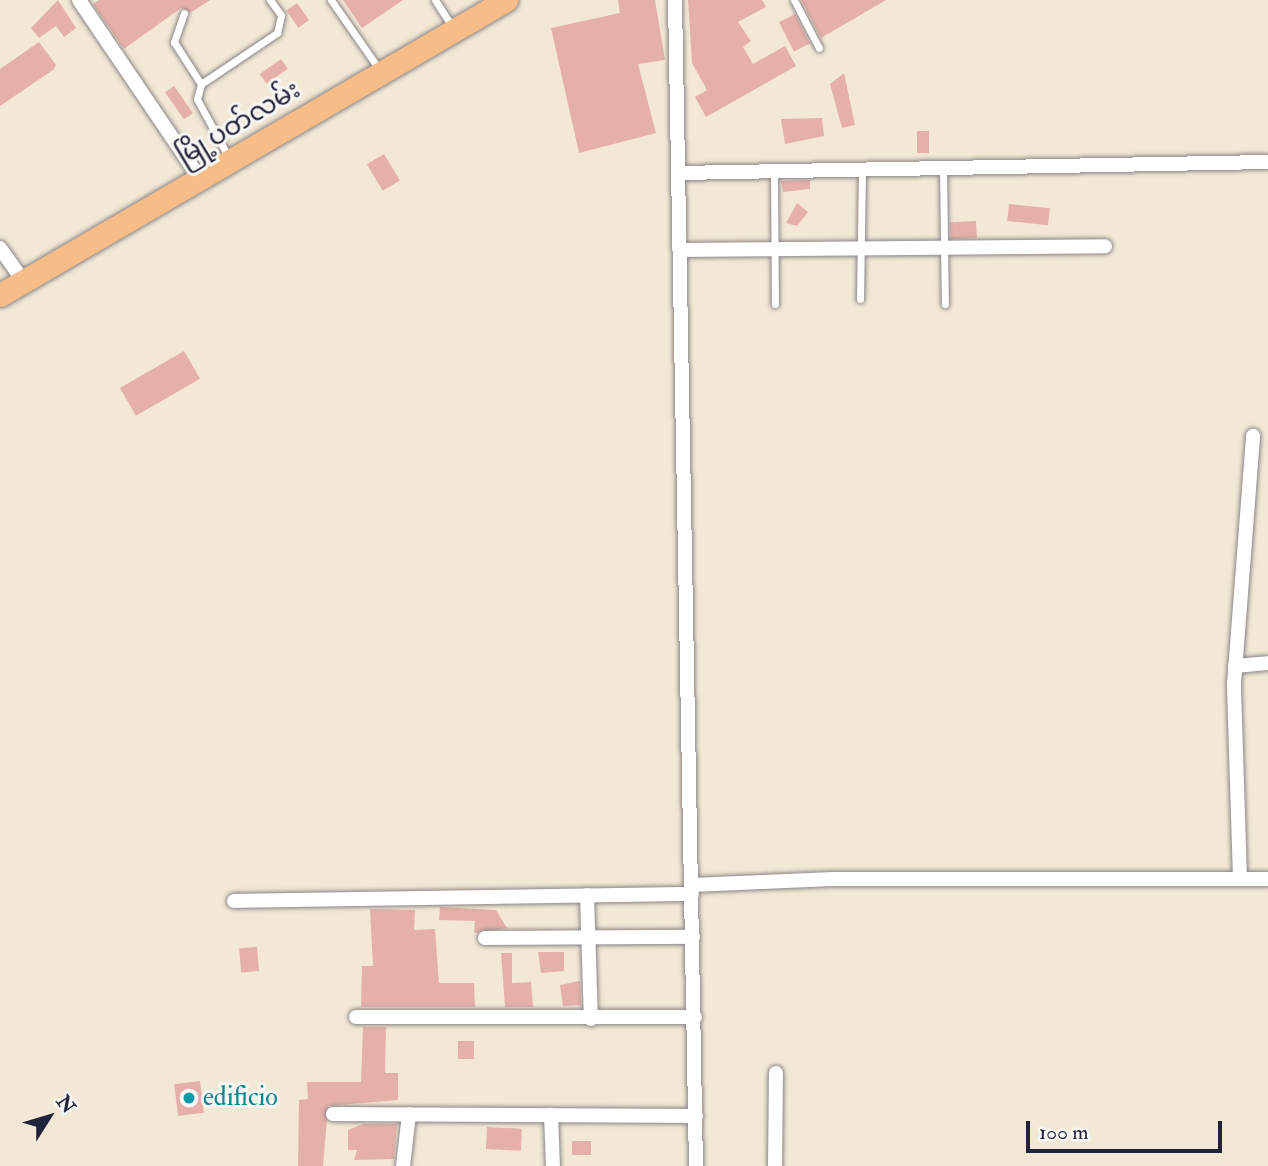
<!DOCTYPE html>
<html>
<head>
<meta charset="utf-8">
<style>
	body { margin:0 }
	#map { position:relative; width:1268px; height:1166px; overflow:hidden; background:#f3e8d5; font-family:"IM FELL Double Pica","Noto Sans Myanmar",serif }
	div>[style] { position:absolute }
	.building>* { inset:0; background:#e5b0a9; transform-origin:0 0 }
	.roads { filter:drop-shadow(0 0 2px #8a8588) drop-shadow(0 0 2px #8a8588) }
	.service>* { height:7px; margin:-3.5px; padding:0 3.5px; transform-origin:3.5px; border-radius:3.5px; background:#fff }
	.minor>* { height:14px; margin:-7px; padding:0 7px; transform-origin:7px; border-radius:7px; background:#fff }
	.primary>* { height:23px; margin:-11.5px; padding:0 11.5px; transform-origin:11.5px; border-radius:11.5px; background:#f7bd88 }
	.dots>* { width:19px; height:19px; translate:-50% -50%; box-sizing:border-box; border:4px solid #f6f6f2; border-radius:50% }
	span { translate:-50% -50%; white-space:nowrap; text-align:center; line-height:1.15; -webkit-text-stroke:6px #f6f6f2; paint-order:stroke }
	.street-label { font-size:26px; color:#22223b }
	.culture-label { font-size:26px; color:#0d838f }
	.left { translate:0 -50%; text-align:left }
	.north { position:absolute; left:14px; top:1082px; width:70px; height:70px; -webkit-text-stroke:5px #f6f6f2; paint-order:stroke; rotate:53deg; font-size:19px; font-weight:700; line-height:28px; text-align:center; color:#22223b }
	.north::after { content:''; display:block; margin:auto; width:24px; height:32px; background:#22223b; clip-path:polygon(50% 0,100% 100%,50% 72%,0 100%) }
	.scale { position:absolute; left:1026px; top:1121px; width:196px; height:32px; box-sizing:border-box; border:4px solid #22223b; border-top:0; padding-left:9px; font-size:21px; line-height:24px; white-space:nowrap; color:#22223b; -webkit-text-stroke:5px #f6f6f2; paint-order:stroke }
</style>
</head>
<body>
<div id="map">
	<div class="building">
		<i style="clip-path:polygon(58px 0,76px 28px,64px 37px,56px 26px,39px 38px,31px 28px)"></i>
		<i style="clip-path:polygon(99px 0,210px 0,190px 13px,181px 8px,124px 49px,93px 4px)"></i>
		<i style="clip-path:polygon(343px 0,403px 0,362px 28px)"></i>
		<i style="clip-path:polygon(618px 0,655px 0,665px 60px,638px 64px,656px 133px,579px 153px,551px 28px,620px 13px)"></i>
		<i style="clip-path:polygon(688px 0,762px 0,766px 7px,738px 22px,751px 41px,743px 47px,753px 64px,785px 46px,796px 66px,706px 117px,695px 97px,707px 90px,692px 63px)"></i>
		<i style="clip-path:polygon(801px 0,886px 0,821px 38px)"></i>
		<i style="left:297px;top:3px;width:21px;height:13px;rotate:55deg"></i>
		<i style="left:795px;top:14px;width:33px;height:18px;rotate:63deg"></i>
		<i style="clip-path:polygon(39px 42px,56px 65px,53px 70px,0 106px,0 69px)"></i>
		<i style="left:281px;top:59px;width:12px;height:26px;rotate:55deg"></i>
		<i style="clip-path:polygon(844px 73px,855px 125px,842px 128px,830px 84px)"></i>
		<i style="left:174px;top:86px;width:33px;height:11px;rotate:55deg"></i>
		<i style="clip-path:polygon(822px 118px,824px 136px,785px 144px,781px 119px)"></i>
		<i style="left:917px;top:131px;width:12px;height:22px"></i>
		<i style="left:384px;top:154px;width:31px;height:20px;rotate:59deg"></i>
		<i style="clip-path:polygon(810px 180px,810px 189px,783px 192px,781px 181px)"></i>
		<i style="clip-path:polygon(797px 203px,808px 212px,797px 226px,786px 223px)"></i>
		<i style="left:1009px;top:204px;width:41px;height:17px;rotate:6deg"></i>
		<i style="left:976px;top:221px;width:17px;height:26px;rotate:87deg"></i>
		<i style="left:184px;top:351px;width:32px;height:74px;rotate:60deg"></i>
		<i style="clip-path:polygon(440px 907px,496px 910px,507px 928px,474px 933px,475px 921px,439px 920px)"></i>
		<i style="clip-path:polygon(370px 909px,415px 910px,414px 930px,435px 929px,439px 983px,474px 983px,475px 1007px,361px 1007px,362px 966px,373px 966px)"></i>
		<i style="left:257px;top:947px;width:24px;height:18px;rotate:85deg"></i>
		<i style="clip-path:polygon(538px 952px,564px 952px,564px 971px,541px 973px)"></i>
		<i style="clip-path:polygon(501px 953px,512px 953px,512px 983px,531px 982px,533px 1007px,505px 1007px)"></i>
		<i style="clip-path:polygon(580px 981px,581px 1005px,563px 1006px,560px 985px)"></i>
		<i style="clip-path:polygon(363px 1027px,386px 1027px,385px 1073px,398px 1073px,398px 1100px,328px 1106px,323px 1166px,298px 1166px,299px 1100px,308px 1099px,307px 1082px,361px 1082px)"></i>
		<i style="left:458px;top:1041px;width:16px;height:18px"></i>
		<i style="left:200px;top:1081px;width:32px;height:26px;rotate:83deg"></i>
		<i style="clip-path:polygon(363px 1124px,397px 1124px,394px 1159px,354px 1160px,357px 1150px,348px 1150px,348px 1130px)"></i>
		<i style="left:487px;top:1127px;width:35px;height:22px;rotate:3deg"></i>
		<i style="left:572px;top:1141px;width:19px;height:14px"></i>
	</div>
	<div class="roads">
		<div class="service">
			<i style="left:331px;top:0;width:84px;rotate:55.2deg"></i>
			<i style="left:435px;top:0;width:31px;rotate:57deg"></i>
			<i style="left:794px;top:0;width:54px;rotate:62.5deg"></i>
			<i style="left:184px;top:13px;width:31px;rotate:109deg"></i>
			<i style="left:174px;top:42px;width:50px;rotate:57.3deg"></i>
			<i style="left:229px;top:158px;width:67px;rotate:-118.5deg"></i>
			<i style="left:197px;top:99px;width:16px;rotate:-75deg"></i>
			<i style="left:201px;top:84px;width:92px;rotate:-33.9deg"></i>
			<i style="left:277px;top:33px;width:18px;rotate:-77deg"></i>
			<i style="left:281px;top:15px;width:19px;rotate:-126deg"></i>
			<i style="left:943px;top:168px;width:136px;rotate:89.2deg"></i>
			<i style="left:774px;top:172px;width:132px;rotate:89.6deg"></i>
			<i style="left:860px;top:299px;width:129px;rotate:-89.1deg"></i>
		</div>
		<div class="minor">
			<i style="left:79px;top:0;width:217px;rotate:55.9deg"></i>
			<i style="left:675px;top:0;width:1166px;rotate:88.97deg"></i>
			<i style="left:679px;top:173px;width:589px;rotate:-1.07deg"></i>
			<i style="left:0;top:248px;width:42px;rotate:54.8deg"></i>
			<i style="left:684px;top:250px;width:421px;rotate:-0.5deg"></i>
			<i style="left:1235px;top:666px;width:33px;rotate:-5deg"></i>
			<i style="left:1240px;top:879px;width:195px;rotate:-91.8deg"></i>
			<i style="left:1234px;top:684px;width:249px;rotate:-85.6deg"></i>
			<i style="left:692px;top:885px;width:141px;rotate:-2.4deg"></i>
			<i style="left:833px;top:879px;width:435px"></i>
			<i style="left:587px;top:895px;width:124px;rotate:88.2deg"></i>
			<i style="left:234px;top:901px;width:458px;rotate:-0.9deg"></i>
			<i style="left:485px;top:938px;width:208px;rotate:-0.3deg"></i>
			<i style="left:356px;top:1017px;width:339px"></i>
			<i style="left:333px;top:1114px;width:363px;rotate:0.3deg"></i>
			<i style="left:551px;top:1115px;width:51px;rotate:87.8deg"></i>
			<i style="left:403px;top:1166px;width:52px;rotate:-83.4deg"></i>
			<i style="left:775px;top:1166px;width:93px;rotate:-89.4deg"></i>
		</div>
		<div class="primary">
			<i style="left:0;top:295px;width:586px;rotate:-30.24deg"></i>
		</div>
	</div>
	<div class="dots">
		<i style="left:189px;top:1098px;background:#0f9aa8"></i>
	</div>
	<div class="street-label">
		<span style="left:239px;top:124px;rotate:-31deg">မြို့ပတ်လမ်း</span>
	</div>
	<div class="culture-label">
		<span class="left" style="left:203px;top:1098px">edificio</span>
	</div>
	<div class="north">N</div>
	<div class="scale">100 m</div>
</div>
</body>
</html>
